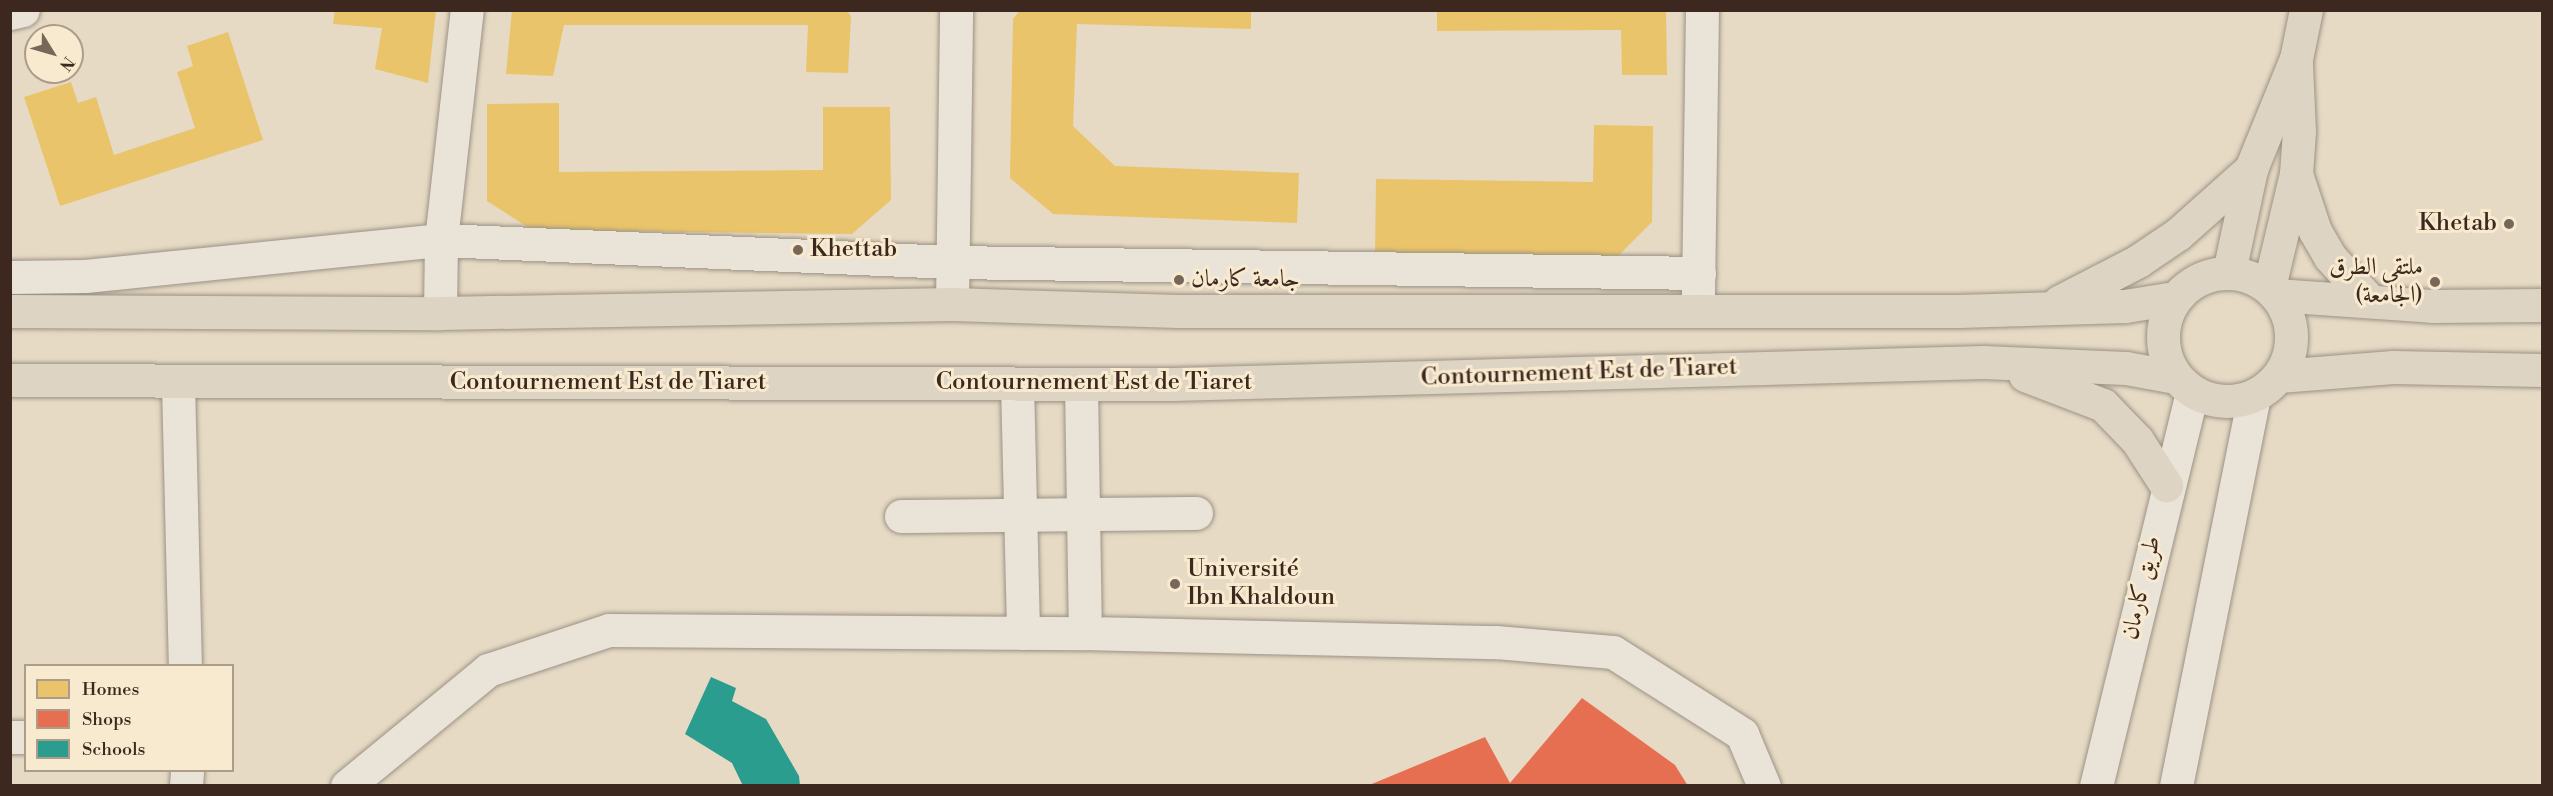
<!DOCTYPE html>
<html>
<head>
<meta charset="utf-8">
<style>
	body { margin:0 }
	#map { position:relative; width:2553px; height:796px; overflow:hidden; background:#e6dac4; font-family:"Libre Bodoni",Amiri,serif }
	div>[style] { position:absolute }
	.homes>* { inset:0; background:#e9c46a }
	.shops>* { inset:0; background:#e76f51 }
	.schools>* { inset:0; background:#2a9d8f }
	.roads { filter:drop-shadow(0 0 2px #9c9285) drop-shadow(0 0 2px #9c9285) }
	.minor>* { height:33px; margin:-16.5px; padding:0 16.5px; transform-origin:16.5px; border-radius:16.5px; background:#eae4d8 }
	.major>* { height:33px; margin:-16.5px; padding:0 16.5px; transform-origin:16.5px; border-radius:16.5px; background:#ded4c3 }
	.highway>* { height:33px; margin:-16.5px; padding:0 16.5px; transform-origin:16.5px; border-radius:16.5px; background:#ded4c3 }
	.highway>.ring { margin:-16.5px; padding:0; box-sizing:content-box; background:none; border:33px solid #ded4c3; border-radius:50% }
	.dots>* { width:16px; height:16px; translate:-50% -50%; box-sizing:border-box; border:3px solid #f8eacf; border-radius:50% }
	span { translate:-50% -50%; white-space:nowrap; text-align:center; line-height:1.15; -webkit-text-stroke:6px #f8eacf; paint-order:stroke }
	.poi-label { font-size:24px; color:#3d2820 }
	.right { translate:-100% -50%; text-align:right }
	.left { translate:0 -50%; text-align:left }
	.street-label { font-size:24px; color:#3d2820 }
	.frame { position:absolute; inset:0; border:12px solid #3d2820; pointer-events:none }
	.legend { position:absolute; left:24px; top:664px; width:210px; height:108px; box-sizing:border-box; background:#f8eacf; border:2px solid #ad9c89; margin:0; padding:8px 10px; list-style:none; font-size:18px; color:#3d2820 }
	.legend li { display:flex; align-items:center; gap:12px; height:30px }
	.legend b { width:30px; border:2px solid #ad9c89 }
	.north { position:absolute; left:24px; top:24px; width:60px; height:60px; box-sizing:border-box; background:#f8eacf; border:2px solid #ad9c89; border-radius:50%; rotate:127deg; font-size:16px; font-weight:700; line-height:24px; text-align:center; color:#3d2820 }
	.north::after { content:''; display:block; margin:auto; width:21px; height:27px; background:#786659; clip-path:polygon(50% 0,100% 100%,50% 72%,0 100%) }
</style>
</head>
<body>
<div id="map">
	<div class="homes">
		<i style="clip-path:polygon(335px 10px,436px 10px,428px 83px,375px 69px,382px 28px,333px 24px)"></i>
		<i style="clip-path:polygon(512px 10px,846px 10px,851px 16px,848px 73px,806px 72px,808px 25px,564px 25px,553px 76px,506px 74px)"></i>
		<i style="clip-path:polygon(1020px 10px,1251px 10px,1251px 29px,1077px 24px,1073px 126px,1115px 166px,1299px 173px,1297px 223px,1053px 214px,1010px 178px,1013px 19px)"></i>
		<i style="clip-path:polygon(1437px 10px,1666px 10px,1667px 75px,1622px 75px,1621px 30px,1437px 31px)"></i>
		<i style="clip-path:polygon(228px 32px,263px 140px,60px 206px,24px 97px,71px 82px,78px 103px,96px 97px,114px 155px,195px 128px,177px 72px,193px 66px,187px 46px)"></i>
		<i style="clip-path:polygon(559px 103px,559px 172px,823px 170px,823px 107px,890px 107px,891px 200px,852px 234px,532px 230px,487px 201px,487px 104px)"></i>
		<i style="clip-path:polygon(1594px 125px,1653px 126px,1652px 222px,1617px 257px,1375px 254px,1376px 179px,1593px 182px)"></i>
	</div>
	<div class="shops">
		<i style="clip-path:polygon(1582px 698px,1675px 765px,1688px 786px,1367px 786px,1485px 737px,1510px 783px)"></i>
	</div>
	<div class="schools">
		<i style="clip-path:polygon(711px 677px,736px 688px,732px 701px,766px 719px,799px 776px,800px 786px,743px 786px,732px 763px,685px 734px)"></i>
	</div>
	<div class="roads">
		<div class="minor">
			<i style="left:10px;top:13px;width:13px;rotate:-13deg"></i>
			<i style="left:10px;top:277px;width:75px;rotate:-0.8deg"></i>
			<i style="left:85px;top:276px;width:358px;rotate:-5.8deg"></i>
			<i style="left:441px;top:240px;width:231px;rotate:-83.6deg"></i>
			<i style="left:1698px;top:295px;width:285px;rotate:-89.2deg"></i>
			<i style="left:952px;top:304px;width:294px;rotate:-89.2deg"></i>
			<i style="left:440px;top:313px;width:73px;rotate:-89.2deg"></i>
			<i style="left:441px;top:240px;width:511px;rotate:2.47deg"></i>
			<i style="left:952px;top:262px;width:747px;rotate:0.84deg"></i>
			<i style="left:178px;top:383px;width:283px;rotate:88.6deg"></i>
			<i style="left:1017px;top:384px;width:249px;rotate:88.6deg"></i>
			<i style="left:1081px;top:384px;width:249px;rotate:89.1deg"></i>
			<i style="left:901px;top:516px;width:295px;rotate:-0.6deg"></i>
			<i style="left:10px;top:737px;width:16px"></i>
			<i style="left:186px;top:786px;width:16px;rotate:-86deg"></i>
			<i style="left:347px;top:786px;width:183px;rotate:-39.4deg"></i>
			<i style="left:488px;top:670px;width:127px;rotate:-18.3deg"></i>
			<i style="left:609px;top:630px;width:476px;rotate:0.4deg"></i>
			<i style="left:1085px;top:633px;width:411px;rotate:1.3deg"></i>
			<i style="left:1496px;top:642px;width:117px;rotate:4.9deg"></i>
			<i style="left:1613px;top:652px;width:153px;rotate:32.4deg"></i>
			<i style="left:1742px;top:734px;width:56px;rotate:67.1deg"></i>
			<i style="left:2096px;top:786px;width:406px;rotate:-76.3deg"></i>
			<i style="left:2176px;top:786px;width:398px;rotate:-78.7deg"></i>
		</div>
		<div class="major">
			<i style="left:2229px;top:272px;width:105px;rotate:-77.9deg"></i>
			<i style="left:2251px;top:169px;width:119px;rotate:-67.8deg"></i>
			<i style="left:2296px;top:59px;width:50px;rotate:-78.5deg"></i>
			<i style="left:2269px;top:287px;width:116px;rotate:-76.6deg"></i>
			<i style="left:2296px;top:174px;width:43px;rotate:-86deg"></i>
			<i style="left:2299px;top:131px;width:67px;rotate:-92.6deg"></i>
		</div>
		<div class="highway">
			<i style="left:2296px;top:174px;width:60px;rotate:71.6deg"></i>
			<i style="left:2315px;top:231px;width:30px;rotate:60deg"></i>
			<i style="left:2330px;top:257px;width:59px;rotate:47.7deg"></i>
			<i class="ring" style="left:2163px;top:273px;width:95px;height:95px"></i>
			<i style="left:2276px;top:295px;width:156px;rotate:4deg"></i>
			<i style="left:2432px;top:306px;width:110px;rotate:-0.5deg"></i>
			<i style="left:2059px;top:302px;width:89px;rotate:-27.4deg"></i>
			<i style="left:2138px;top:261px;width:48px;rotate:-34deg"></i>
			<i style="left:2178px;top:234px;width:98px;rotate:-41.7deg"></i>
			<i style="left:10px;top:311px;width:430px;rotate:0.3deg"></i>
			<i style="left:440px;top:313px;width:512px;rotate:-1.01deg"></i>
			<i style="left:952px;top:304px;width:226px;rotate:1.8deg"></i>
			<i style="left:1178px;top:311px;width:780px"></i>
			<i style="left:1958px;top:311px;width:167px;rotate:-1.7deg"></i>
			<i style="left:2125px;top:306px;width:51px;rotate:-9.1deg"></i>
			<i style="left:2025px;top:375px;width:84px;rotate:21deg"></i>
			<i style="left:2103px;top:405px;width:49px;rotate:45.8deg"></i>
			<i style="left:2137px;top:440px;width:54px;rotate:57.2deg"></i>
			<i style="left:2279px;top:376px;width:114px;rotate:-4.5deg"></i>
			<i style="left:2393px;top:367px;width:149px;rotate:1.2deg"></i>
			<i style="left:10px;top:380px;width:1162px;rotate:0.2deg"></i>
			<i style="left:1172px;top:384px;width:811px;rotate:-1.55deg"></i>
			<i style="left:1983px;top:362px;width:143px;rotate:2.4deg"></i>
			<i style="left:2126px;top:368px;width:50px;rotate:10.4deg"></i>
		</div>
	</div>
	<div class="dots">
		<i style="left:2509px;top:224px;background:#786659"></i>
		<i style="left:798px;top:250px;background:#786659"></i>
		<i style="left:1179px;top:280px;background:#786659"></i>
		<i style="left:2435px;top:282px;background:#786659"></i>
		<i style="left:1175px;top:584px;background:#786659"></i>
	</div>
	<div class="poi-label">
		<span class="right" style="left:2497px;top:224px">Khetab</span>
		<span class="left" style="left:810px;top:250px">Khettab</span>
		<span class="right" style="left:2423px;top:282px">ملتقى الطرق<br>(الجامعة)</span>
		<span class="left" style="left:1191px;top:280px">جامعة كارمان</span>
		<span class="left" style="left:1187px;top:584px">Université<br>Ibn Khaldoun</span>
	</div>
	<div class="street-label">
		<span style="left:1579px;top:373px;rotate:-2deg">Contournement Est de Tiaret</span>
		<span style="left:608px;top:383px">Contournement Est de Tiaret</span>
		<span style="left:1094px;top:383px">Contournement Est de Tiaret</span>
		<span style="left:2142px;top:588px;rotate:-77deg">طريق كارمان</span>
	</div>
	<div class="frame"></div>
	<ul class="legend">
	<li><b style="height:16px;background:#e9c46a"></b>Homes</li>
	<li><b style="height:16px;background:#e76f51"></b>Shops</li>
	<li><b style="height:16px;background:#2a9d8f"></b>Schools</li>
	</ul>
	<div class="north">N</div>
</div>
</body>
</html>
